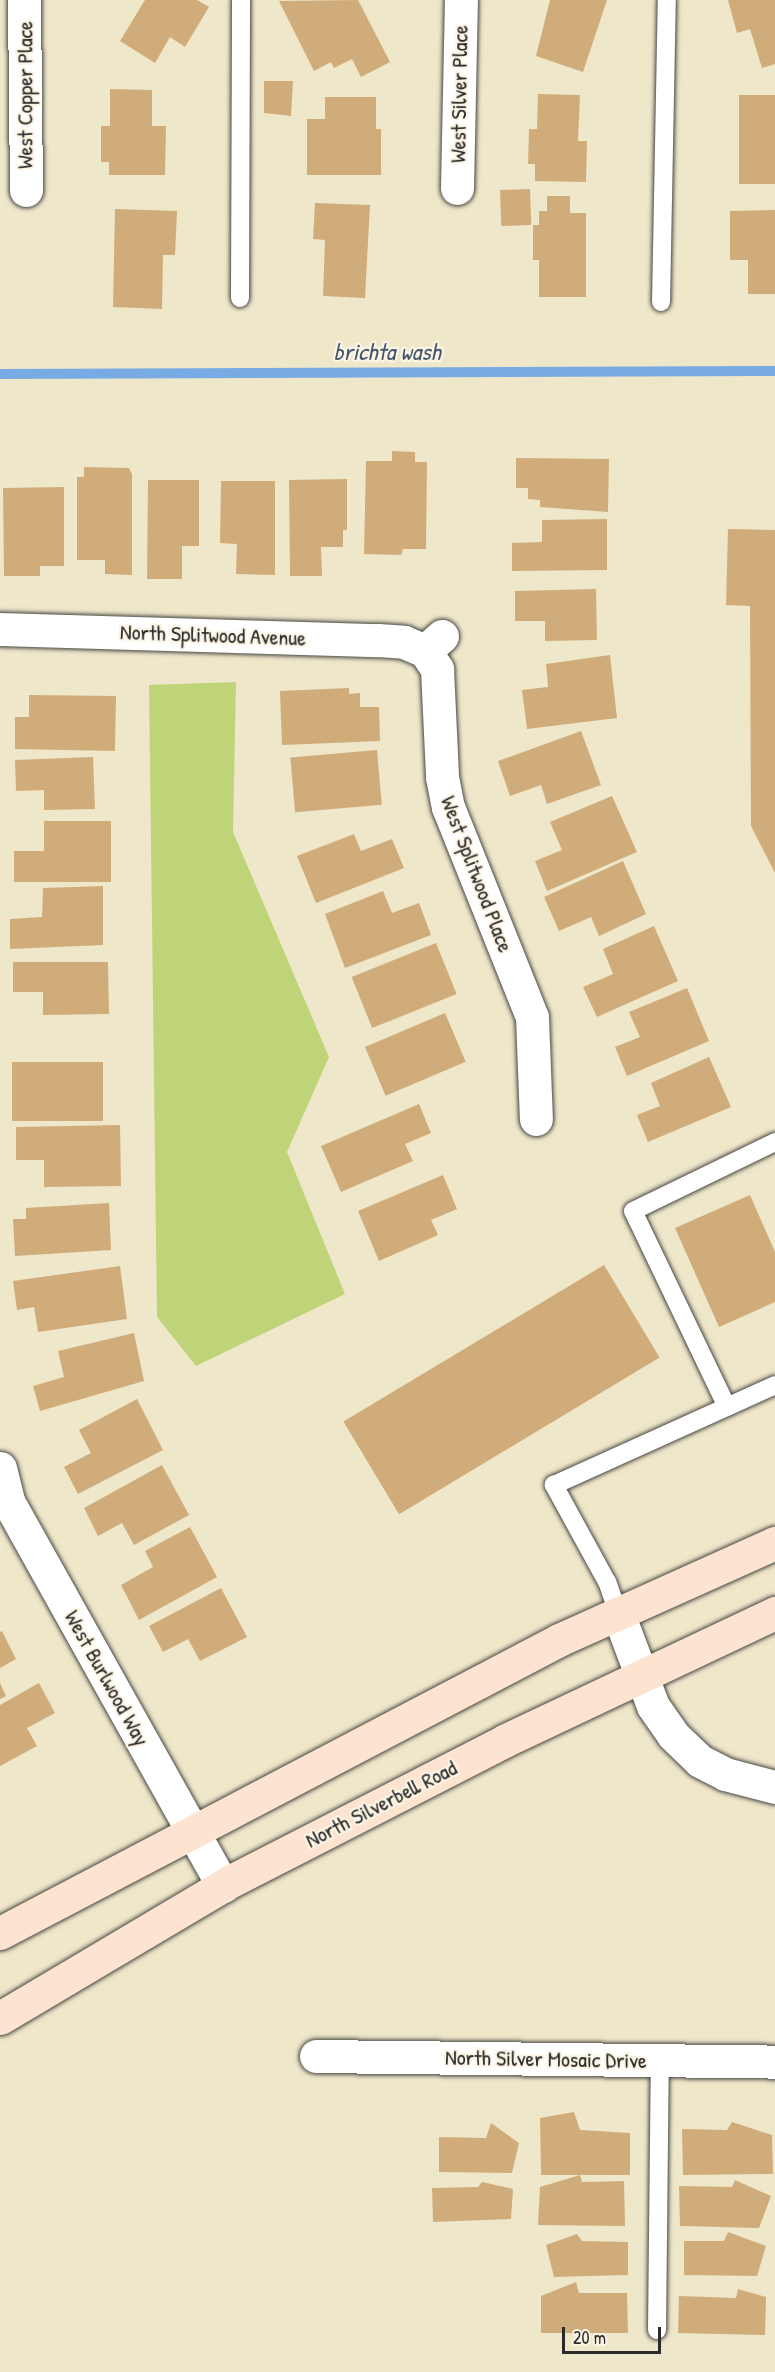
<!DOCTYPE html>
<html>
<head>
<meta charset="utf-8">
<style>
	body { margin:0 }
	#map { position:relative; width:775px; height:2372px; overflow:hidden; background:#efe7ca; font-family:"Patrick Hand",sans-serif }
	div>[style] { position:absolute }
	.green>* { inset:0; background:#bfd478 }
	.stream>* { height:10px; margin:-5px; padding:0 5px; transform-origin:5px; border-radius:5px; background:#78aae4 }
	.building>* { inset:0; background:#d0ac7b; transform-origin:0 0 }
	.roads { filter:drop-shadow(0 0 2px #484743) drop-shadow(0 0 2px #484743) }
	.lane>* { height:18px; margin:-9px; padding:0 9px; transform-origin:9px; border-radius:9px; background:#fff }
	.street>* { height:33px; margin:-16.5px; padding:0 16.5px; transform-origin:16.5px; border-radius:16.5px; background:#fff }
	.secondary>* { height:33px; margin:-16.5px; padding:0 16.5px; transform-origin:16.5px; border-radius:16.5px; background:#fde4d1 }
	span { translate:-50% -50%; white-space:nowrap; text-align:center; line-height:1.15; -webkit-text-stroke:4.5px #fcf5e5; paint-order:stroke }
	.street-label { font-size:22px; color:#2b2b2b }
	.water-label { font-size:24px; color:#46576c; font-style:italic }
	.scale { position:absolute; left:562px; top:2327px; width:99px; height:27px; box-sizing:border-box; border:3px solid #2b2b2b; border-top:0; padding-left:8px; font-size:18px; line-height:21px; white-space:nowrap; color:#2b2b2b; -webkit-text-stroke:4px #fcf5e5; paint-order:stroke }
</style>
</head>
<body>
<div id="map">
	<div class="green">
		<i style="clip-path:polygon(236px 682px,233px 832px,329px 1057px,287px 1152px,345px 1294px,196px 1366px,157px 1317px,149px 685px)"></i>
	</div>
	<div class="stream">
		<i style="left:0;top:374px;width:775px;rotate:-0.22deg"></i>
	</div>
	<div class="building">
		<i style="clip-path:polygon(145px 0,197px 0,209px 7px,185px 47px,170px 37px,155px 63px,120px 41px)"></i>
		<i style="clip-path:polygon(358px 0,390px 62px,361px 77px,352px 59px,334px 68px,331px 62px,314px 71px,279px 1px)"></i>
		<i style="clip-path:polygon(550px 0,607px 0,583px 72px,536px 56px)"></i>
		<i style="clip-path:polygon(728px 0,775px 0,775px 64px,762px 68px,750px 29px,737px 33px)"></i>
		<i style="clip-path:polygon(264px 81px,293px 81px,291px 116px,264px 113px)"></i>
		<i style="clip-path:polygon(110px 89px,152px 90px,152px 126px,166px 126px,165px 175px,109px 175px,109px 162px,101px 162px,101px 126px,110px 126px)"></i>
		<i style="clip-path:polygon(538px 94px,580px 95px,578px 141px,587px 141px,586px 182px,535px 181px,535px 164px,528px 164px,529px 129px,537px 129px)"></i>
		<i style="left:775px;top:95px;width:89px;height:36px;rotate:90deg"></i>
		<i style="clip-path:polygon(325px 97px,376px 97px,376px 129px,381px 129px,381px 175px,307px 175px,307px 119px,325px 119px)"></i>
		<i style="left:530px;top:189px;width:36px;height:30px;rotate:88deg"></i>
		<i style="clip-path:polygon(547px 196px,570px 196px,570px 213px,586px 213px,586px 297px,539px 297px,539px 260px,533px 260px,533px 225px,539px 225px,539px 211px,547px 211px)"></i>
		<i style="clip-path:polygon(315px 203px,370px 205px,365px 298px,323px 296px,325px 240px,313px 239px)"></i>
		<i style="clip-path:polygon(115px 209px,177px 211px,175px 255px,163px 255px,162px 309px,113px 307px)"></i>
		<i style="clip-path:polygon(775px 210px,775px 294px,748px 294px,748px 260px,730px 260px,730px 211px)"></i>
		<i style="clip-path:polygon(392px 451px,415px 452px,415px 462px,427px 462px,426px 549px,403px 549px,401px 555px,364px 554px,366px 461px,392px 461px)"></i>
		<i style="clip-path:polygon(516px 458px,609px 459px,608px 512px,540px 507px,540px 500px,528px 499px,528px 488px,516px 488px)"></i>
		<i style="clip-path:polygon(84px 467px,129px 468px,132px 474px,132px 575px,105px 574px,105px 560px,77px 560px,77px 477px,84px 477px)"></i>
		<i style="clip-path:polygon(347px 479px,347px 530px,343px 530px,343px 547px,321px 547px,322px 576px,290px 576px,289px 480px)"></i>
		<i style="clip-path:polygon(148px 480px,199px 480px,199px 546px,182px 546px,182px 579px,147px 579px)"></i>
		<i style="clip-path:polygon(221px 481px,275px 481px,275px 575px,236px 574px,237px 544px,220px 543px)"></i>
		<i style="clip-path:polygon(64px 487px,64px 566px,40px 566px,40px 576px,4px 576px,3px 488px)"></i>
		<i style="clip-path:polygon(607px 519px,607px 570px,512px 571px,512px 543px,542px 542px,542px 520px)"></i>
		<i style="clip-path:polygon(728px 529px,775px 530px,775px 873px,751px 826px,750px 606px,726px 605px)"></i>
		<i style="clip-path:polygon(596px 589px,597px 640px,545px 641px,545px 621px,515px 621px,515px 591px)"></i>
		<i style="clip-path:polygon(610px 655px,617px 718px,527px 729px,522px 690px,548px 687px,546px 664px)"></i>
		<i style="clip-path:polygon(349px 688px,349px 694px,360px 693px,360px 707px,379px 707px,380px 741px,282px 745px,280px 691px)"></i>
		<i style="clip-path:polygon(29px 695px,116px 696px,115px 751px,15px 749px,15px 717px,29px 717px)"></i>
		<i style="clip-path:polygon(581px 731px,601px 785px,547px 804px,541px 785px,510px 796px,498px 761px)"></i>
		<i style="left:377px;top:750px;width:55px;height:87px;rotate:85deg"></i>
		<i style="clip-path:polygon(93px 757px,95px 809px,44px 810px,44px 790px,16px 791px,15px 760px)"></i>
		<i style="clip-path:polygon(612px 796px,637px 852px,547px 891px,535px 861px,562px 850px,550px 822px)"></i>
		<i style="clip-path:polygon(44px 821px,111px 821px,111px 882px,14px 882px,14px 851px,44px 851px)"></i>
		<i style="clip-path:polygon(354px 834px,361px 851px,392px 839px,404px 868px,316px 903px,297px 856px)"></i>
		<i style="clip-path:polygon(623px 861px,646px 914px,599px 936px,591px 917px,559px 931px,544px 897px)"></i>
		<i style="clip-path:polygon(103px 886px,103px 945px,10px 949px,10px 919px,42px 917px,43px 888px)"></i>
		<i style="clip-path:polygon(383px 891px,392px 913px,419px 903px,431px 935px,345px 968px,325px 914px)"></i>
		<i style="clip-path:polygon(654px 926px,678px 981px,597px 1017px,583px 987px,613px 974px,603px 949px)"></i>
		<i style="left:436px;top:943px;width:55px;height:91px;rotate:68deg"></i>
		<i style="clip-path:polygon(13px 962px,108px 962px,109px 1014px,43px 1015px,43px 992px,13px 992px)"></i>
		<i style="clip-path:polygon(687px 988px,709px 1041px,627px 1076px,615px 1047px,640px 1037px,629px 1012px)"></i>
		<i style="left:445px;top:1013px;width:53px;height:87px;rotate:67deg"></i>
		<i style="clip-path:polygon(709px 1057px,731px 1107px,648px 1142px,637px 1115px,660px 1106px,651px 1083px)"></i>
		<i style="left:12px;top:1062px;width:91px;height:59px"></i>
		<i style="clip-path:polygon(419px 1104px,431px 1133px,405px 1144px,413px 1161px,341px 1192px,321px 1146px)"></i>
		<i style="clip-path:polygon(120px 1125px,121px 1186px,44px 1187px,44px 1160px,16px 1160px,16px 1127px)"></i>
		<i style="clip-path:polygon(443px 1175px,457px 1209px,431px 1220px,438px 1235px,379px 1261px,358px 1211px)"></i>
		<i style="clip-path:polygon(750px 1195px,775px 1252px,775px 1302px,719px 1327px,675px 1228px)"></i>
		<i style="clip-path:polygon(109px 1203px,111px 1250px,15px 1256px,13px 1219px,26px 1219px,26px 1208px)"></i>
		<i style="left:604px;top:1265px;width:108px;height:304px;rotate:59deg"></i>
		<i style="clip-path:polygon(120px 1266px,127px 1319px,38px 1332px,34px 1307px,17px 1310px,13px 1281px)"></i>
		<i style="clip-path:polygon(134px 1333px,144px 1381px,40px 1411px,33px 1386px,64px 1377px,58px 1351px)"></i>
		<i style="clip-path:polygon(137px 1399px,163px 1450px,78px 1494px,64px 1467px,91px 1453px,79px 1430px)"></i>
		<i style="clip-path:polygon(162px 1465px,189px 1515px,134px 1545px,122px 1523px,98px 1536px,84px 1508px)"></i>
		<i style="clip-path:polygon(190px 1527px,217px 1577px,139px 1620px,121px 1585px,153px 1567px,145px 1551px)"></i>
		<i style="clip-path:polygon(221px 1588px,247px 1637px,200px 1661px,188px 1639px,163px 1652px,149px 1626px)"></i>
		<i style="clip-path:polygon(2px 1631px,16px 1659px,0 1668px,0 1632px)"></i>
		<i style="clip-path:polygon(0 1683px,6px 1696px,0 1699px)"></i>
		<i style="clip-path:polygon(39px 1683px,55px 1713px,27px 1728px,37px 1746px,0 1766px,0 1705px)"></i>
		<i style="clip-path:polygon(574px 2112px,580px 2130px,630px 2133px,630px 2175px,541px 2175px,540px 2118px)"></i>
		<i style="clip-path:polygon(732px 2122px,772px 2135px,773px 2174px,683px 2175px,682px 2129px,727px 2130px)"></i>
		<i style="clip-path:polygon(491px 2123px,519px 2143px,512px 2173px,439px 2172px,439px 2137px,486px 2138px)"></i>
		<i style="clip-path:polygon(580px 2175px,582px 2182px,624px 2181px,625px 2226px,538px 2225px,540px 2187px)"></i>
		<i style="clip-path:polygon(735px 2180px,771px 2196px,759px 2228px,680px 2226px,679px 2186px,732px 2187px)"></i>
		<i style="clip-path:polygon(482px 2182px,513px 2189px,511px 2219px,433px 2222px,432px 2188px,478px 2187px)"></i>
		<i style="clip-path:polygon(728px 2232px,766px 2246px,757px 2276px,684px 2275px,684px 2241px,724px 2241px)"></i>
		<i style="clip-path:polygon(577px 2234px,582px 2241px,628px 2242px,628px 2275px,554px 2277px,546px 2245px)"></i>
		<i style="clip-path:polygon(576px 2282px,579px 2293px,627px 2293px,628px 2333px,541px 2333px,541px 2296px)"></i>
		<i style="clip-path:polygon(738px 2289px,766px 2297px,765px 2335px,678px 2333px,679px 2296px,736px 2298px)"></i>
	</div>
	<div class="roads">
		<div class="lane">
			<i style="left:240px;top:298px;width:298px;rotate:-89.8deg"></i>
			<i style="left:661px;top:302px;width:302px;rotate:-88.9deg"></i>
			<i style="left:727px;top:1407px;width:217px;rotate:-115.6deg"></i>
			<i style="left:633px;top:1211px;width:158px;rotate:-25.9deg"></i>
			<i style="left:619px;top:1616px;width:36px;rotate:-109deg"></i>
			<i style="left:607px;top:1582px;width:111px;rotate:-118.7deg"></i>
			<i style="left:554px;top:1485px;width:243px;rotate:-24.3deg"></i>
			<i style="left:657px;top:2330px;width:270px;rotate:-89.4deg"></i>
		</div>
		<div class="street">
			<i style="left:24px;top:0;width:190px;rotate:89.4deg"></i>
			<i style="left:457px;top:188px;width:188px;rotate:-88.8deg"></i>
			<i style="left:0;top:629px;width:378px;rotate:1.7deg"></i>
			<i style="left:378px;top:640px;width:26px;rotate:4deg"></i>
			<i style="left:404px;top:642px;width:23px;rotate:23deg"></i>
			<i style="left:442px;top:636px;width:23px;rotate:139deg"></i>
			<i style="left:425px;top:651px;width:22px;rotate:56deg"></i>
			<i style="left:437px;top:669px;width:108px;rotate:87.3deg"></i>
			<i style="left:442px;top:777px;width:31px;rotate:79deg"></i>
			<i style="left:448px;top:807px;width:226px;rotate:68.2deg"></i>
			<i style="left:532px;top:1017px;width:102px;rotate:87.8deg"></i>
			<i style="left:0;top:1468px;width:36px;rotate:76deg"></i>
			<i style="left:9px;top:1503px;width:439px;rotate:60.8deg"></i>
			<i style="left:619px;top:1616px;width:96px;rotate:69.3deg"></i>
			<i style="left:653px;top:1706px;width:35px;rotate:55deg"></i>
			<i style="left:673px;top:1735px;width:37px;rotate:44deg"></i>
			<i style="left:700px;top:1761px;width:28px;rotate:27deg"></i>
			<i style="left:725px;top:1774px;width:52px;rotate:14.6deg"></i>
			<i style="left:316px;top:2056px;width:459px;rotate:0.7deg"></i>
		</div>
		<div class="secondary">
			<i style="left:0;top:1933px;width:631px;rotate:-27.66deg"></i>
			<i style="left:559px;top:1640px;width:237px;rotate:-24.2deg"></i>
			<i style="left:0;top:2018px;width:269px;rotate:-30.7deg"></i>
			<i style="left:231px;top:1881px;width:307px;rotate:-27.1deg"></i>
			<i style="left:504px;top:1741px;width:300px;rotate:-25.3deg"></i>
		</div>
	</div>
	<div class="street-label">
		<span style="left:459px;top:94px;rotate:-89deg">West Silver Place</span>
		<span style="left:25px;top:95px;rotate:-90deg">West Copper Place</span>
		<span style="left:213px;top:635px;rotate:2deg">North Splitwood Avenue</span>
		<span style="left:477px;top:874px;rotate:69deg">West Splitwood Place</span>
		<span style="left:107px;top:1678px;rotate:61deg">West Burlwood Way</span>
		<span style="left:381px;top:1804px;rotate:-27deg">North Silverbell Road</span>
		<span style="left:546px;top:2059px;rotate:1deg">North Silver Mosaic Drive</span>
	</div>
	<div class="water-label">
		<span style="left:387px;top:352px">brichta wash</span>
	</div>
	<div class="scale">20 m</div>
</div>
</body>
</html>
